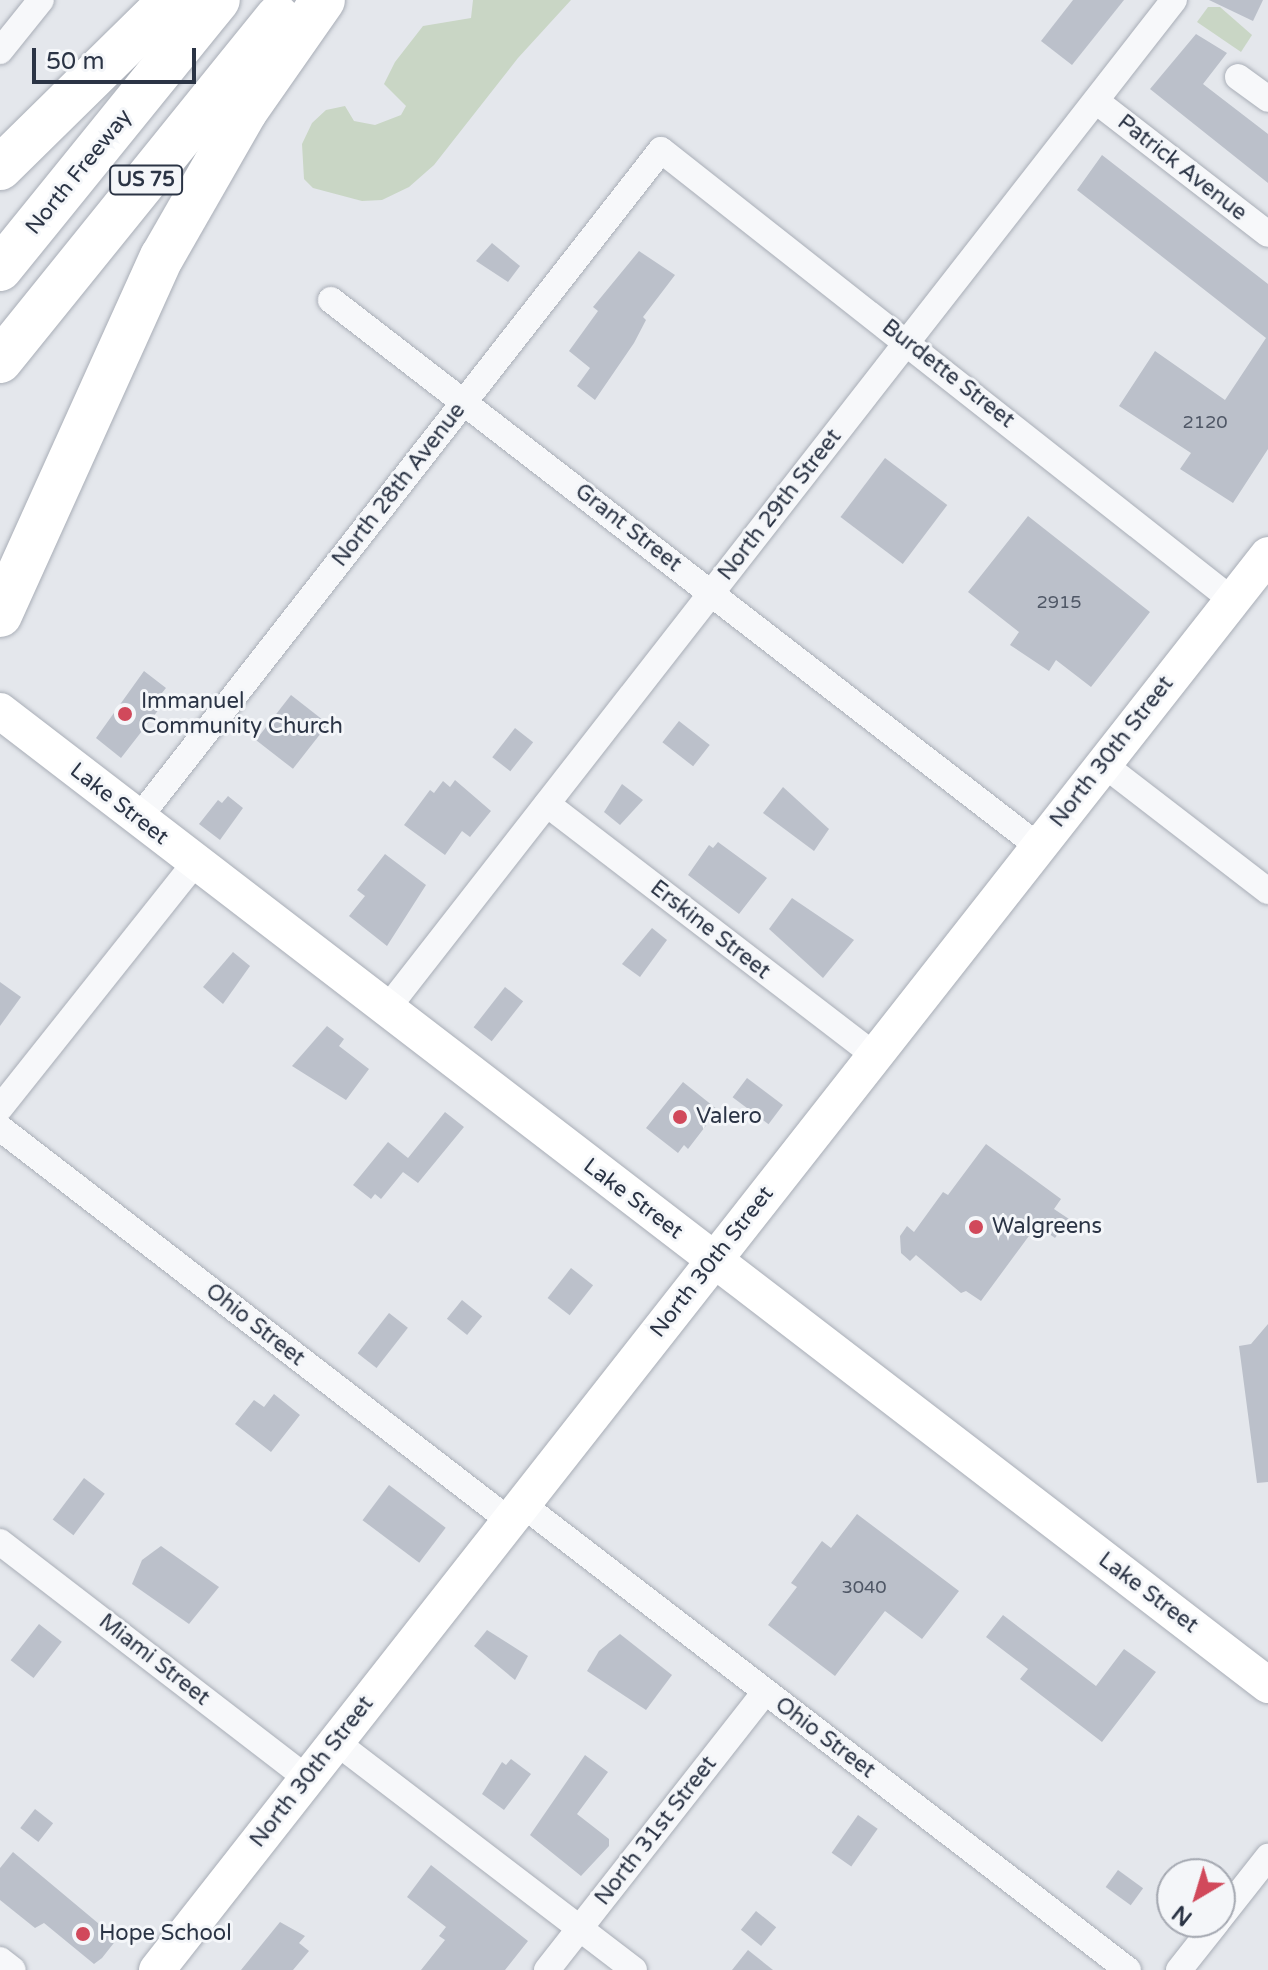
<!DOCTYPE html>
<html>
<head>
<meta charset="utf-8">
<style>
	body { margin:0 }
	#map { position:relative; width:1268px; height:1970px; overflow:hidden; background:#e4e7ec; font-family:"Varela Round",sans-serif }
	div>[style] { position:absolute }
	.green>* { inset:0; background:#c9d6c5 }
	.building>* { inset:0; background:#bbc0ca; transform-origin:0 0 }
	.roads { filter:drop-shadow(0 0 2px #a9aeb7) drop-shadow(0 0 2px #a9aeb7) }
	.street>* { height:26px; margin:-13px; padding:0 13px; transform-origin:13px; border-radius:13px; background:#f7f8fa }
	.secondary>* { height:36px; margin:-18px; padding:0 18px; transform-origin:18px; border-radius:18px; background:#fff }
	.highway>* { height:44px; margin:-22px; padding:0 22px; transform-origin:22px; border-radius:22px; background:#fff }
	.dots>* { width:22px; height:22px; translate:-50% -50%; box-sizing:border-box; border:4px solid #f4f6f9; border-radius:50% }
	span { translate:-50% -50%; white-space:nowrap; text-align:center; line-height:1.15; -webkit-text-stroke:6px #f4f6f9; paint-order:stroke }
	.number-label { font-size:18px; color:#4f5766 }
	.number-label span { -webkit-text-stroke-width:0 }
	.shield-label span { padding:2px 6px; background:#f4f6f9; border:2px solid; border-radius:6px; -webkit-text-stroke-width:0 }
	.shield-label { font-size:20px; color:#2b3445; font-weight:700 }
	.street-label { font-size:22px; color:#2b3445 }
	.poi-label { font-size:22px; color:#2b3445 }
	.left { translate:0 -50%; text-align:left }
	.north { position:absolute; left:1156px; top:1858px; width:80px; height:80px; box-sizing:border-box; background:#f4f6f9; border:2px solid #a4a8b1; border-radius:50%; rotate:218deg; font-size:22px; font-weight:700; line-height:32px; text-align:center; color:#2b3445 }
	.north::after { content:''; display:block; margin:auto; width:28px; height:36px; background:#d1495b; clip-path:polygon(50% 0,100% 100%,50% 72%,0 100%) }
	.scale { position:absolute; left:32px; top:48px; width:164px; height:36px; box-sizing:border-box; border:4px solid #2b3445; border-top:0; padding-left:10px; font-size:24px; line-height:28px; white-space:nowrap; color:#2b3445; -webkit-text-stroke:6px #f4f6f9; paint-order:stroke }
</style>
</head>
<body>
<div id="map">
	<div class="green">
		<i style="clip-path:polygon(473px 0,571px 0,518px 58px,434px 165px,409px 187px,382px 200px,362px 201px,313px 188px,304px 179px,302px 144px,312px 123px,326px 110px,345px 106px,354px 121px,375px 125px,401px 115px,406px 106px,384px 84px,395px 62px,423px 26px,471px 18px)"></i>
		<i style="clip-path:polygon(1208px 7px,1220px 7px,1252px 35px,1241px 52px,1197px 22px)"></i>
	</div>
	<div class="building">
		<i style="clip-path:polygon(1073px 0,1124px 0,1072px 65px,1041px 41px)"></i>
		<i style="clip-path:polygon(1209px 0,1263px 0,1253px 21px)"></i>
		<i style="clip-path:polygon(1196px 34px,1227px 53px,1203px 84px,1268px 134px,1268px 183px,1150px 89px)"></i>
		<i style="clip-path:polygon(1102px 155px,1268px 284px,1268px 449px,1233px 503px,1180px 469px,1191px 453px,1119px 406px,1155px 351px,1225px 400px,1266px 338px,1077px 190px)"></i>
		<i style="clip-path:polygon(492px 243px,520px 266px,508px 282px,476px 261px)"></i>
		<i style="clip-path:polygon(639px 251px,675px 275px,643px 317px,646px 320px,634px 343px,595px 400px,577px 386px,590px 368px,569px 351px,598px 311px,593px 307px)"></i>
		<i style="left:885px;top:458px;width:78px;height:74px;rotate:37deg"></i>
		<i style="clip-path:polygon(1028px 516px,1150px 612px,1091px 687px,1056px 660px,1049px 671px,1010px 645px,1019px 632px,968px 592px)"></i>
		<i style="clip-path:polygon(144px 671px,166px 688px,157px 699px,163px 704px,121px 758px,96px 738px)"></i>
		<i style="left:291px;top:695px;width:47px;height:57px;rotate:38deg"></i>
		<i style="left:679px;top:721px;width:39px;height:27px;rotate:38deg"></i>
		<i style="left:515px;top:728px;width:23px;height:37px;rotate:38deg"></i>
		<i style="clip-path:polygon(455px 780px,491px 811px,470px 837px,462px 831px,445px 855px,404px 825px,430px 790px,434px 793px,443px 781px,450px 787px)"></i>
		<i style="clip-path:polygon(622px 784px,643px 800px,620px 825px,604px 812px)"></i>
		<i style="clip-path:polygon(783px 787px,829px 829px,814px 851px,763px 813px)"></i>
		<i style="clip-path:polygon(228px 796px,243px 808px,220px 840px,199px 824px,218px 800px,222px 803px)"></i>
		<i style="clip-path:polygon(718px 842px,767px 878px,739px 914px,688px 875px,709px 845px,713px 848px)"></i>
		<i style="clip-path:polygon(385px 854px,426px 885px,387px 946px,349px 916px,365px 896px,357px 890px)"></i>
		<i style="clip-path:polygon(792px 898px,854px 940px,823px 978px,769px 929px)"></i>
		<i style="clip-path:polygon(652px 928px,667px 940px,640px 977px,622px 964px)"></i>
		<i style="clip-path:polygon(233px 952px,250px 966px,223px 1004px,203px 987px)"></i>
		<i style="clip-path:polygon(0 982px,21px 997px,0 1026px)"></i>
		<i style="left:505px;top:987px;width:23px;height:51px;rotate:38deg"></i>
		<i style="clip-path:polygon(327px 1026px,344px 1039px,339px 1046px,369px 1069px,346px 1100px,292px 1066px)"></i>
		<i style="left:747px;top:1078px;width:45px;height:24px;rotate:37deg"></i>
		<i style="clip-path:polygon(683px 1082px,718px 1110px,688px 1149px,684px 1145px,678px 1153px,646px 1128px)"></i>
		<i style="clip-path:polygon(445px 1112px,464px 1127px,418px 1183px,403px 1172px,381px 1199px,375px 1194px,371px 1199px,353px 1185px,388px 1142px,408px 1158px)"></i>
		<i style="clip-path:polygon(986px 1144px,1061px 1199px,1054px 1209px,1069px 1219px,1055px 1238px,1037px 1225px,981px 1301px,966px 1291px,961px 1293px,916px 1255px,910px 1261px,901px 1253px,900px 1236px,907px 1226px,914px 1232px,943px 1192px,948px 1195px)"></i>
		<i style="left:571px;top:1268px;width:28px;height:38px;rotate:38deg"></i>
		<i style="left:462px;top:1300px;width:26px;height:24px;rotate:39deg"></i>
		<i style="left:389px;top:1313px;width:24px;height:51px;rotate:38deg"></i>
		<i style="clip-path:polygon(1268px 1324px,1268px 1482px,1257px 1483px,1239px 1346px,1251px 1344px)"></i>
		<i style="clip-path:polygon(274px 1394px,300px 1415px,271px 1452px,235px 1424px,254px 1400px,264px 1407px)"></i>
		<i style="left:84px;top:1478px;width:26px;height:52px;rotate:37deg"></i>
		<i style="left:389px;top:1485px;width:71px;height:44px;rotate:37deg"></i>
		<i style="clip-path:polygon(857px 1514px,959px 1591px,922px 1639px,885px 1611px,835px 1676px,768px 1625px,797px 1587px,791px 1583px,822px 1541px,831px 1548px)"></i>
		<i style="clip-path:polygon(161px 1546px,219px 1587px,189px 1624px,132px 1584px,142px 1560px)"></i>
		<i style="clip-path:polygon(1003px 1615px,1096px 1686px,1124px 1649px,1156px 1672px,1102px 1742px,1020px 1679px,1028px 1669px,986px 1637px)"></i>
		<i style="left:39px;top:1624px;width:29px;height:46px;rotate:38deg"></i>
		<i style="clip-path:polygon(487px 1630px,528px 1656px,515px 1680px,474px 1646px)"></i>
		<i style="clip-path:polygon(620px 1634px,672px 1675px,646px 1710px,587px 1671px,599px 1651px)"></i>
		<i style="clip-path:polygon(585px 1755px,608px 1772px,577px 1814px,609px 1839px,609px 1846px,581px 1876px,530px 1835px)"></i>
		<i style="clip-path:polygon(511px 1759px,531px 1774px,504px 1810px,482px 1794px,502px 1762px,506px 1765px)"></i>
		<i style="left:35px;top:1809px;width:23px;height:24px;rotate:38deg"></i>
		<i style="left:858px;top:1815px;width:24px;height:46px;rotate:35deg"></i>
		<i style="clip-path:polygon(13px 1852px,117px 1939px,102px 1958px,94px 1964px,44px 1923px,35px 1928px,0 1900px,0 1868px)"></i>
		<i style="clip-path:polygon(431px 1865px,528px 1941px,505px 1970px,421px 1970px,445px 1940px,439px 1936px,446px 1927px,407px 1897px)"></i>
		<i style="left:1118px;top:1870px;width:31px;height:21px;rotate:36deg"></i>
		<i style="left:756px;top:1911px;width:26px;height:24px;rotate:39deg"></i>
		<i style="clip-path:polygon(280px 1922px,305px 1936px,299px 1943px,309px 1951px,293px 1970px,241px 1970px)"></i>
		<i style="clip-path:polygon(748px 1950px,773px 1970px,732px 1970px)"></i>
	</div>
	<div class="roads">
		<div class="street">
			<i style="left:0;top:51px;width:65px;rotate:-51.2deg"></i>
			<i style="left:1238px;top:77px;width:37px;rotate:36deg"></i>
			<i style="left:1096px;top:101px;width:217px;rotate:37.7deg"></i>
			<i style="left:331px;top:300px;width:893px;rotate:37.68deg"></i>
			<i style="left:1103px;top:764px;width:208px;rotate:37.6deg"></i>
			<i style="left:547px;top:804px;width:412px;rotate:37.5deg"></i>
			<i style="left:138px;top:819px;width:849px;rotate:-51.98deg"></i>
			<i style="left:661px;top:150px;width:727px;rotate:38.24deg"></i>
			<i style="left:386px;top:1010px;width:1281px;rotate:-52.04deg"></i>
			<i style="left:0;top:1108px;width:313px;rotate:-51.5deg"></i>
			<i style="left:0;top:1128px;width:644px;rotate:37.62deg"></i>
			<i style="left:523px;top:1505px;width:763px;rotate:37.55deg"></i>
			<i style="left:0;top:1542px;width:387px;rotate:37.6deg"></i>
			<i style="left:336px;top:1742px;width:375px;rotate:37.4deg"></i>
			<i style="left:1220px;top:1918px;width:78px;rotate:-51.8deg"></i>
			<i style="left:0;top:1960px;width:16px;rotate:38deg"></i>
			<i style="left:547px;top:1970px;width:353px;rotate:-51.9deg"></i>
			<i style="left:1179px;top:1970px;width:61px;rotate:-51.6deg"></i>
		</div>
		<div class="secondary">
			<i style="left:0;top:711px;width:1599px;rotate:37.53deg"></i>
			<i style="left:157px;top:1970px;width:1799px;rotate:-51.86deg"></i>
		</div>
		<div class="highway">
			<i style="left:0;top:168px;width:240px;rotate:-44.5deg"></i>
			<i style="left:0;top:269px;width:346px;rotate:-51deg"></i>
			<i style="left:0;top:361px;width:442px;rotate:-51.1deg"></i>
			<i style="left:0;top:615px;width:393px;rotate:-65.7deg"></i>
			<i style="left:162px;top:257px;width:167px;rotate:-60.2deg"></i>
			<i style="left:245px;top:112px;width:136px;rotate:-55.1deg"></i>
		</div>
	</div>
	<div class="dots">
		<i style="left:125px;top:714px;background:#d1495b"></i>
		<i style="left:680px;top:1117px;background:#d1495b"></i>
		<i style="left:976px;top:1227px;background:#d1495b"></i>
		<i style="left:83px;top:1934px;background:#d1495b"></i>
	</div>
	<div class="number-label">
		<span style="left:1205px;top:422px">2120</span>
		<span style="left:1059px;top:602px">2915</span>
		<span style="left:864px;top:1587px">3040</span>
	</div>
	<div class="shield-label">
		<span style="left:146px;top:180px">US 75</span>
	</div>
	<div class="street-label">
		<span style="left:1182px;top:168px;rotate:38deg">Patrick Avenue</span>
		<span style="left:79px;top:172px;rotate:-51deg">North Freeway</span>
		<span style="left:948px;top:374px;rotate:38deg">Burdette Street</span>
		<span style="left:399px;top:485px;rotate:-52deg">North 28th Avenue</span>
		<span style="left:780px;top:505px;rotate:-52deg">North 29th Street</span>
		<span style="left:628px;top:528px;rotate:38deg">Grant Street</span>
		<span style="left:1112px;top:752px;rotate:-52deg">North 30th Street</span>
		<span style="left:119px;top:804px;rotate:38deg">Lake Street</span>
		<span style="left:710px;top:930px;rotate:38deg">Erskine Street</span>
		<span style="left:633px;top:1199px;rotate:37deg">Lake Street</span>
		<span style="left:712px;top:1262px;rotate:-52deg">North 30th Street</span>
		<span style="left:255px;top:1325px;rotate:38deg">Ohio Street</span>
		<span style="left:1148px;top:1593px;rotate:37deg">Lake Street</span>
		<span style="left:154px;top:1660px;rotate:38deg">Miami Street</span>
		<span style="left:825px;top:1738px;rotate:37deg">Ohio Street</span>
		<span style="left:312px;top:1772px;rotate:-52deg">North 30th Street</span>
		<span style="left:656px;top:1831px;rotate:-52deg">North 31st Street</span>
	</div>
	<div class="poi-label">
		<span class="left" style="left:141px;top:714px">Immanuel<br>Community Church</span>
		<span class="left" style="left:696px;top:1117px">Valero</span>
		<span class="left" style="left:992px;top:1227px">Walgreens</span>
		<span class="left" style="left:99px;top:1934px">Hope School</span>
	</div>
	<div class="north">N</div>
	<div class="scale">50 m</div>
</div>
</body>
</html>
